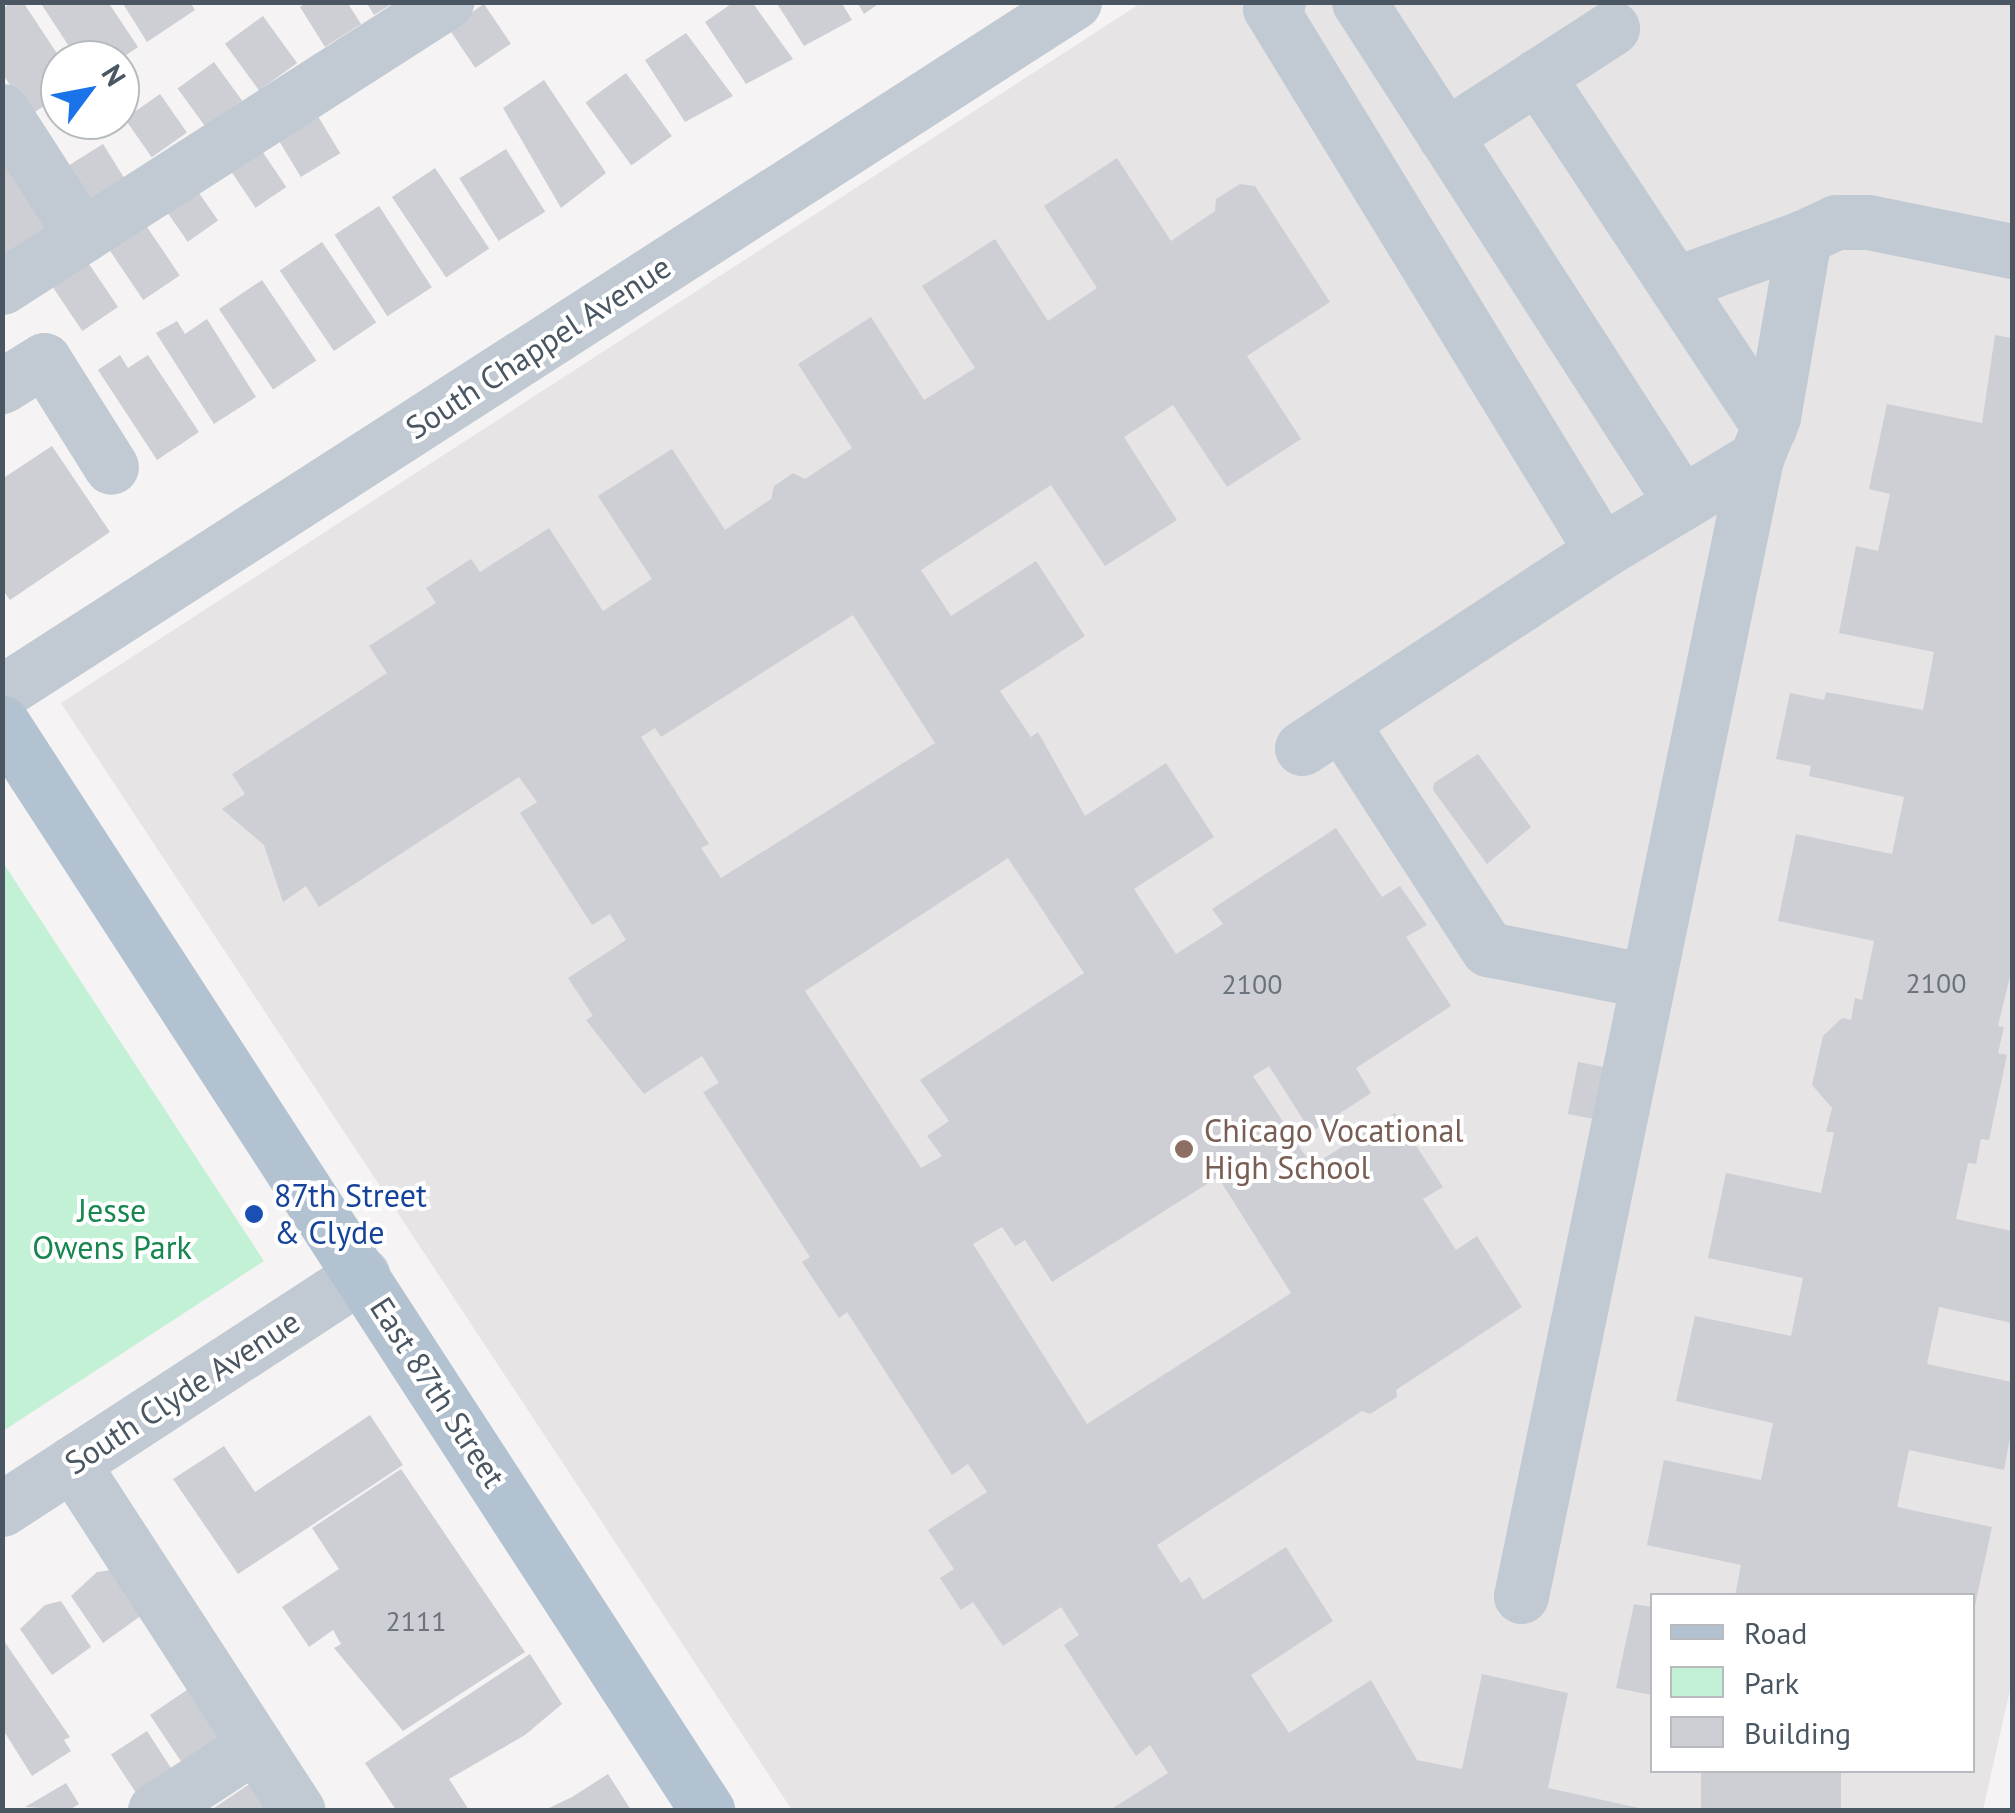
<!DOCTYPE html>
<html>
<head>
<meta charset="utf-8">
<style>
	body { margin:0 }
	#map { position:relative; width:2015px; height:1813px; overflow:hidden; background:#f5f3f3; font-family:"PT Sans",sans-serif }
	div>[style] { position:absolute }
	.education>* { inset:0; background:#e6e4e5 }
	.green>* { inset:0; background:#c3f1d5 }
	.building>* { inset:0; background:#cdcfd5; transform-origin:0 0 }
	.minor>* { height:55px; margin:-27.5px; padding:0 27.5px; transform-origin:27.5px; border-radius:27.5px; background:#c1cad2 }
	.major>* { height:55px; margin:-27.5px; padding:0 27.5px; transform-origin:27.5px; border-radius:27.5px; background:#b3c2d1 }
	.dots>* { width:28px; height:28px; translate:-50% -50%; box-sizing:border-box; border:5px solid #fff; border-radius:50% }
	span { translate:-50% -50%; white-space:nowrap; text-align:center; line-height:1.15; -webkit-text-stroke:8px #fff; paint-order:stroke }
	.number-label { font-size:28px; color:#6b747e }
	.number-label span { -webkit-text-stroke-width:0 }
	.street-label { font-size:32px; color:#4a5661 }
	.education-label { font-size:32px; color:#785e54 }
	.left { translate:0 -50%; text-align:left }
	.transit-label { font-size:32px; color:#164399 }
	.park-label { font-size:32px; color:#17864f }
	.frame { position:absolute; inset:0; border:5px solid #4a5661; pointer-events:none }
	.legend { position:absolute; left:1650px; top:1593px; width:325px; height:180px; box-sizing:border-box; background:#fff; border:2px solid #b7bbc0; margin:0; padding:12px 18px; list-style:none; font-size:30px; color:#4a5661 }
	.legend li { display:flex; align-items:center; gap:20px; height:50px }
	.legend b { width:50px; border:2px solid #b7bbc0 }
	.north { position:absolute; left:40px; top:40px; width:100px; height:100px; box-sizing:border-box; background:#fff; border:2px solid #b7bbc0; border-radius:50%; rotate:58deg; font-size:28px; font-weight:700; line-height:40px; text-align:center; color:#4a5661 }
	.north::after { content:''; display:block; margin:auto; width:35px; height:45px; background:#1a73e8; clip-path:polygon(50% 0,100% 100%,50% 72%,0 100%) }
</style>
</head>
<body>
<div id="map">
	<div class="education">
		<i style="clip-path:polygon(evenodd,1141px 3px,2012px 3px,2012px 1681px,1983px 1810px,792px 1810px,61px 703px,1141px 3px,1652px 1596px,1972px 1596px,1972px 1770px,1652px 1770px,1652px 1596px)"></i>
	</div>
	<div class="green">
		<i style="clip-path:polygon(2px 861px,264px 1261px,3px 1431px,2px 1431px)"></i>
	</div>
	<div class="building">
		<i style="clip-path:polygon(12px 2px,23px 2px,60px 58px,60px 96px,30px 115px,2px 73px,2px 9px)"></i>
		<i style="clip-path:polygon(40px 2px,108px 2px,138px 47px,119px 60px,78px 60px)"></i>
		<i style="clip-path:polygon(122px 2px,190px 2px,195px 10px,147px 42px)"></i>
		<i style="clip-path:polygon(307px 2px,347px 2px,361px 24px,325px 47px,300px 7px)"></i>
		<i style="clip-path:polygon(366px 2px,395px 2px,374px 15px)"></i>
		<i style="clip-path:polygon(734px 2px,752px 2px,793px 59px,746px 84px,705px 22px)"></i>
		<i style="clip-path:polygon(776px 2px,841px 2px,852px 20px,804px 46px)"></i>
		<i style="clip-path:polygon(857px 2px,881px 2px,864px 14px)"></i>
		<i style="left:484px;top:4px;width:48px;height:43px;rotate:56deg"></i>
		<i style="left:263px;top:16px;width:58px;height:47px;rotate:54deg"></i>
		<i style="clip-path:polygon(686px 33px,733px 96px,685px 122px,645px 60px)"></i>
		<i style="left:214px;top:62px;width:48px;height:45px;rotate:54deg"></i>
		<i style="left:626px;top:73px;width:78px;height:50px;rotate:54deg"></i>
		<i style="clip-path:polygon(544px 80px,606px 173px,561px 208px,503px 108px)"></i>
		<i style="left:160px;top:94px;width:47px;height:43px;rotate:55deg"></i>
		<i style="left:316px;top:113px;width:47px;height:46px;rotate:59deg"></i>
		<i style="clip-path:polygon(2px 134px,59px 223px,2px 259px)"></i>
		<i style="left:103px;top:144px;width:45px;height:43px;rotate:58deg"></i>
		<i style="left:260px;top:148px;width:47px;height:37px;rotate:56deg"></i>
		<i style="left:506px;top:149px;width:74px;height:55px;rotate:58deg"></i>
		<i style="clip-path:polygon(evenodd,1117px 158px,1171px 241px,1215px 211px,1216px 199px,1240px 184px,1255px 186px,1330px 302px,1247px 356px,1301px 439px,1227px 487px,1173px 405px,1124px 437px,1177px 520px,1105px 566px,1051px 485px,921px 570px,951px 616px,1036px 561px,1085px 636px,1000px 691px,1031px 737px,1038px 732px,1085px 816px,1166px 763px,1214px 837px,1134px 889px,1176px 954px,1223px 924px,1212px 909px,1336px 828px,1382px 897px,1400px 886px,1427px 925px,1406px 937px,1451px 1006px,1356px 1068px,1371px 1093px,1311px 1132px,1269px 1066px,1253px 1076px,1312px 1166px,1395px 1113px,1443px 1187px,1423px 1199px,1456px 1250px,1477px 1236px,1522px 1307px,1396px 1390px,1397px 1397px,1370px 1414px,1362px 1411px,1157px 1545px,1181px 1583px,1190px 1577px,1203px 1600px,1286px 1547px,1333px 1621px,1251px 1675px,1289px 1733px,1371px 1680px,1417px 1760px,1462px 1769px,1482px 1674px,1568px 1693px,1548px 1788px,1648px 1810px,1110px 1810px,1168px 1773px,1150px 1745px,1136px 1756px,1064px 1645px,1079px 1635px,1061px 1607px,1003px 1646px,973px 1602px,961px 1610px,940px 1578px,954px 1569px,928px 1530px,987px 1492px,968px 1464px,952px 1475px,847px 1312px,839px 1318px,802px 1262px,810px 1257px,703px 1092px,719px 1083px,702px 1056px,644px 1094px,586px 1020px,593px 1016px,568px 978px,626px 940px,610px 914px,592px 925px,520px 813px,537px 802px,519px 777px,319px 907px,306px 886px,283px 902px,264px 845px,222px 809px,245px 794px,232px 774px,387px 673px,369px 646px,436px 603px,426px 588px,471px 559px,480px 572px,549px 528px,603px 611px,652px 579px,598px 496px,672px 449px,725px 530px,771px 499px,774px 486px,793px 473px,805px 479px,852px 448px,798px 364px,871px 317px,924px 400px,975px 368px,922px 286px,995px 239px,1048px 321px,1097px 288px,1044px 206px,1117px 158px,853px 615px,935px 743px,721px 878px,701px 848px,709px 844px,641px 737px,655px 728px,661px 737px,853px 615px,1117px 158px,1008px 858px,1084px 973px,920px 1080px,949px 1121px,927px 1136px,942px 1156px,921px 1168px,805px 991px,1008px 858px,1117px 158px,1218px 1177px,1291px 1293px,1087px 1424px,973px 1244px,1002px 1227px,1015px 1246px,1025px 1240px,1052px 1282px,1218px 1177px)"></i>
		<i style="left:435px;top:168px;width:97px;height:52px;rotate:56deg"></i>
		<i style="left:194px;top:186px;width:42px;height:37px;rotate:55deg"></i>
		<i style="left:379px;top:206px;width:97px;height:53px;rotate:57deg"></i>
		<i style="left:145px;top:224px;width:62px;height:44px;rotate:56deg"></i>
		<i style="left:322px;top:242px;width:97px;height:51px;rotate:56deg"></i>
		<i style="left:85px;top:258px;width:59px;height:43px;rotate:56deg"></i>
		<i style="left:262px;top:280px;width:97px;height:52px;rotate:56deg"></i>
		<i style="clip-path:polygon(207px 319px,256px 397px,214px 424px,156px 333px,177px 321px,185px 334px)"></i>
		<i style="clip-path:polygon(1995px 335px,2012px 338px,2012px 968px,1998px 1026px,2004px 1027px,1998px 1053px,2007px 1055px,1989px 1140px,1981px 1139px,1976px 1164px,1968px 1163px,1956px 1219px,2012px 1231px,2012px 1323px,1939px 1307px,1927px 1364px,2012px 1382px,2012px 1427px,2004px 1470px,1909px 1450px,1897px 1507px,1992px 1527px,1974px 1610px,1972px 1596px,1735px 1596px,1741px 1565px,1647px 1545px,1664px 1460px,1761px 1480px,1773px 1423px,1676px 1401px,1695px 1316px,1791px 1336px,1803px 1278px,1708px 1258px,1726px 1173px,1821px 1193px,1834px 1132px,1826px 1132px,1832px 1108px,1812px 1085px,1823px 1036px,1842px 1018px,1851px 1020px,1855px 998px,1862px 1000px,1874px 941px,1778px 921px,1796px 834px,1892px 854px,1904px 797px,1809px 776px,1811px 766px,1776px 759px,1790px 693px,1824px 700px,1826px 692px,1923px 710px,1934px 652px,1839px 633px,1856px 546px,1878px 551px,1890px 494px,1869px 489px,1887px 404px,1982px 423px)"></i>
		<i style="clip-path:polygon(120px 355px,128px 368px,148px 355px,199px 432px,157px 460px,98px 370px)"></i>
		<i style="clip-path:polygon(52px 446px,110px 532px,10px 600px,2px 589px,2px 479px)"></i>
		<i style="clip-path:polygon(1478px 754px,1531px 827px,1487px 864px,1433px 790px,1434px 783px)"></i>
		<i style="left:1578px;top:1062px;width:41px;height:53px;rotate:11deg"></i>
		<i style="clip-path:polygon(370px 1415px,403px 1465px,238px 1574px,173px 1479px,224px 1446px,255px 1492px)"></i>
		<i style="clip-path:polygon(401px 1469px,525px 1652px,403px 1731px,334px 1648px,341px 1644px,333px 1630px,309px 1647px,282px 1607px,339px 1569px,312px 1528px)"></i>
		<i style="clip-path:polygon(111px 1570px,142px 1615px,103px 1643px,71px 1596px,97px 1572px)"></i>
		<i style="clip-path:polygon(61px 1601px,91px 1647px,52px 1675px,20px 1629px,45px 1605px)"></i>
		<i style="clip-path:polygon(1634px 1604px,1652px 1607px,1652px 1695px,1616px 1688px)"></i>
		<i style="clip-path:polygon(2px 1638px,70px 1737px,64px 1740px,71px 1751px,32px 1776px,2px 1728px)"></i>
		<i style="clip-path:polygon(530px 1654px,562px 1704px,525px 1735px,449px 1779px,469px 1810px,396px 1810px,365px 1763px)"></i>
		<i style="left:193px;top:1686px;width:58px;height:52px;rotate:56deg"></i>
		<i style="left:147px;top:1731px;width:53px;height:43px;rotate:57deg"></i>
		<i style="left:1701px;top:1770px;width:140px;height:41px"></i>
		<i style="clip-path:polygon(608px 1774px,631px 1810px,545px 1810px,572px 1797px)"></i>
		<i style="clip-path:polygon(66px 1783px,79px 1804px,69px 1810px,25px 1807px)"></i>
		<i style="clip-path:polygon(251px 1783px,269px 1810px,211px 1810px)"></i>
	</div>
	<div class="minor">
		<i style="left:1278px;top:2px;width:10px;rotate:143deg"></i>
		<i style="left:1270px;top:8px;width:636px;rotate:58.56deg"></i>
		<i style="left:1602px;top:551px;width:180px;rotate:-31.1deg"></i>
		<i style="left:1756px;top:458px;width:44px;rotate:-67.5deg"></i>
		<i style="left:1773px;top:417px;width:183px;rotate:-80.2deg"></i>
		<i style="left:1804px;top:237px;width:35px;rotate:-25deg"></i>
		<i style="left:1836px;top:222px;width:32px"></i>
		<i style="left:1868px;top:222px;width:147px;rotate:11.4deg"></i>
		<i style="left:1359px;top:2px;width:596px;rotate:57.19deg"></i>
		<i style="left:1537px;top:76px;width:421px;rotate:56.5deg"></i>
		<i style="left:2px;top:111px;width:148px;rotate:57.2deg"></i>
		<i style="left:1445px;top:136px;width:199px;rotate:-32.9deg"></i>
		<i style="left:1675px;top:284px;width:137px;rotate:-20deg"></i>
		<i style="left:2px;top:287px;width:528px;rotate:-32.7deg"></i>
		<i style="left:2px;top:386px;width:49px;rotate:-31.8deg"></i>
		<i style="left:44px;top:360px;width:126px;rotate:57.9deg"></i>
		<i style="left:2px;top:692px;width:1275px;rotate:-32.77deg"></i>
		<i style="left:1341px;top:723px;width:270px;rotate:57deg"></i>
		<i style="left:1488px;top:949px;width:161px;rotate:11.4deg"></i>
		<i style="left:1302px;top:748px;width:359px;rotate:-33.3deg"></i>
		<i style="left:72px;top:1463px;width:414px;rotate:57deg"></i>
		<i style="left:2px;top:1509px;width:430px;rotate:-33.1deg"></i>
		<i style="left:1521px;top:1596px;width:1162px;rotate:-78.33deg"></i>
		<i style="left:155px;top:1810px;width:119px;rotate:-33deg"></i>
	</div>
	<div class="major">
		<i style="left:2px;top:723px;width:1296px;rotate:57.03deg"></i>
	</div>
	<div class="dots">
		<i style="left:1184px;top:1149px;background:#8d6e63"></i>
		<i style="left:254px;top:1214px;background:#1a4fb4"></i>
	</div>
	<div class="number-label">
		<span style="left:1936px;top:983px">2100</span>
		<span style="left:1252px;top:984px">2100</span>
		<span style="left:416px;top:1621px">2111</span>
	</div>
	<div class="street-label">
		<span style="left:538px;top:347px;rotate:-33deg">South Chappel Avenue</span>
		<span style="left:182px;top:1392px;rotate:-33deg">South Clyde Avenue</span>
		<span style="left:438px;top:1392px;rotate:57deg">East 87th Street</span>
	</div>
	<div class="education-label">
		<span class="left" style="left:1204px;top:1149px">Chicago Vocational<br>High School</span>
	</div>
	<div class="transit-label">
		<span class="left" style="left:274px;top:1214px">87th Street<br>&amp; Clyde</span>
	</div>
	<div class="park-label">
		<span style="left:112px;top:1229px">Jesse<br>Owens Park</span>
	</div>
	<div class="frame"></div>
	<ul class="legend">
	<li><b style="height:12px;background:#b3c2d1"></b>Road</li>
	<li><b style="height:28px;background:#c3f1d5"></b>Park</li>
	<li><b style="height:28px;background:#cdcfd5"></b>Building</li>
	</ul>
	<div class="north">N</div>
</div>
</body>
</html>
